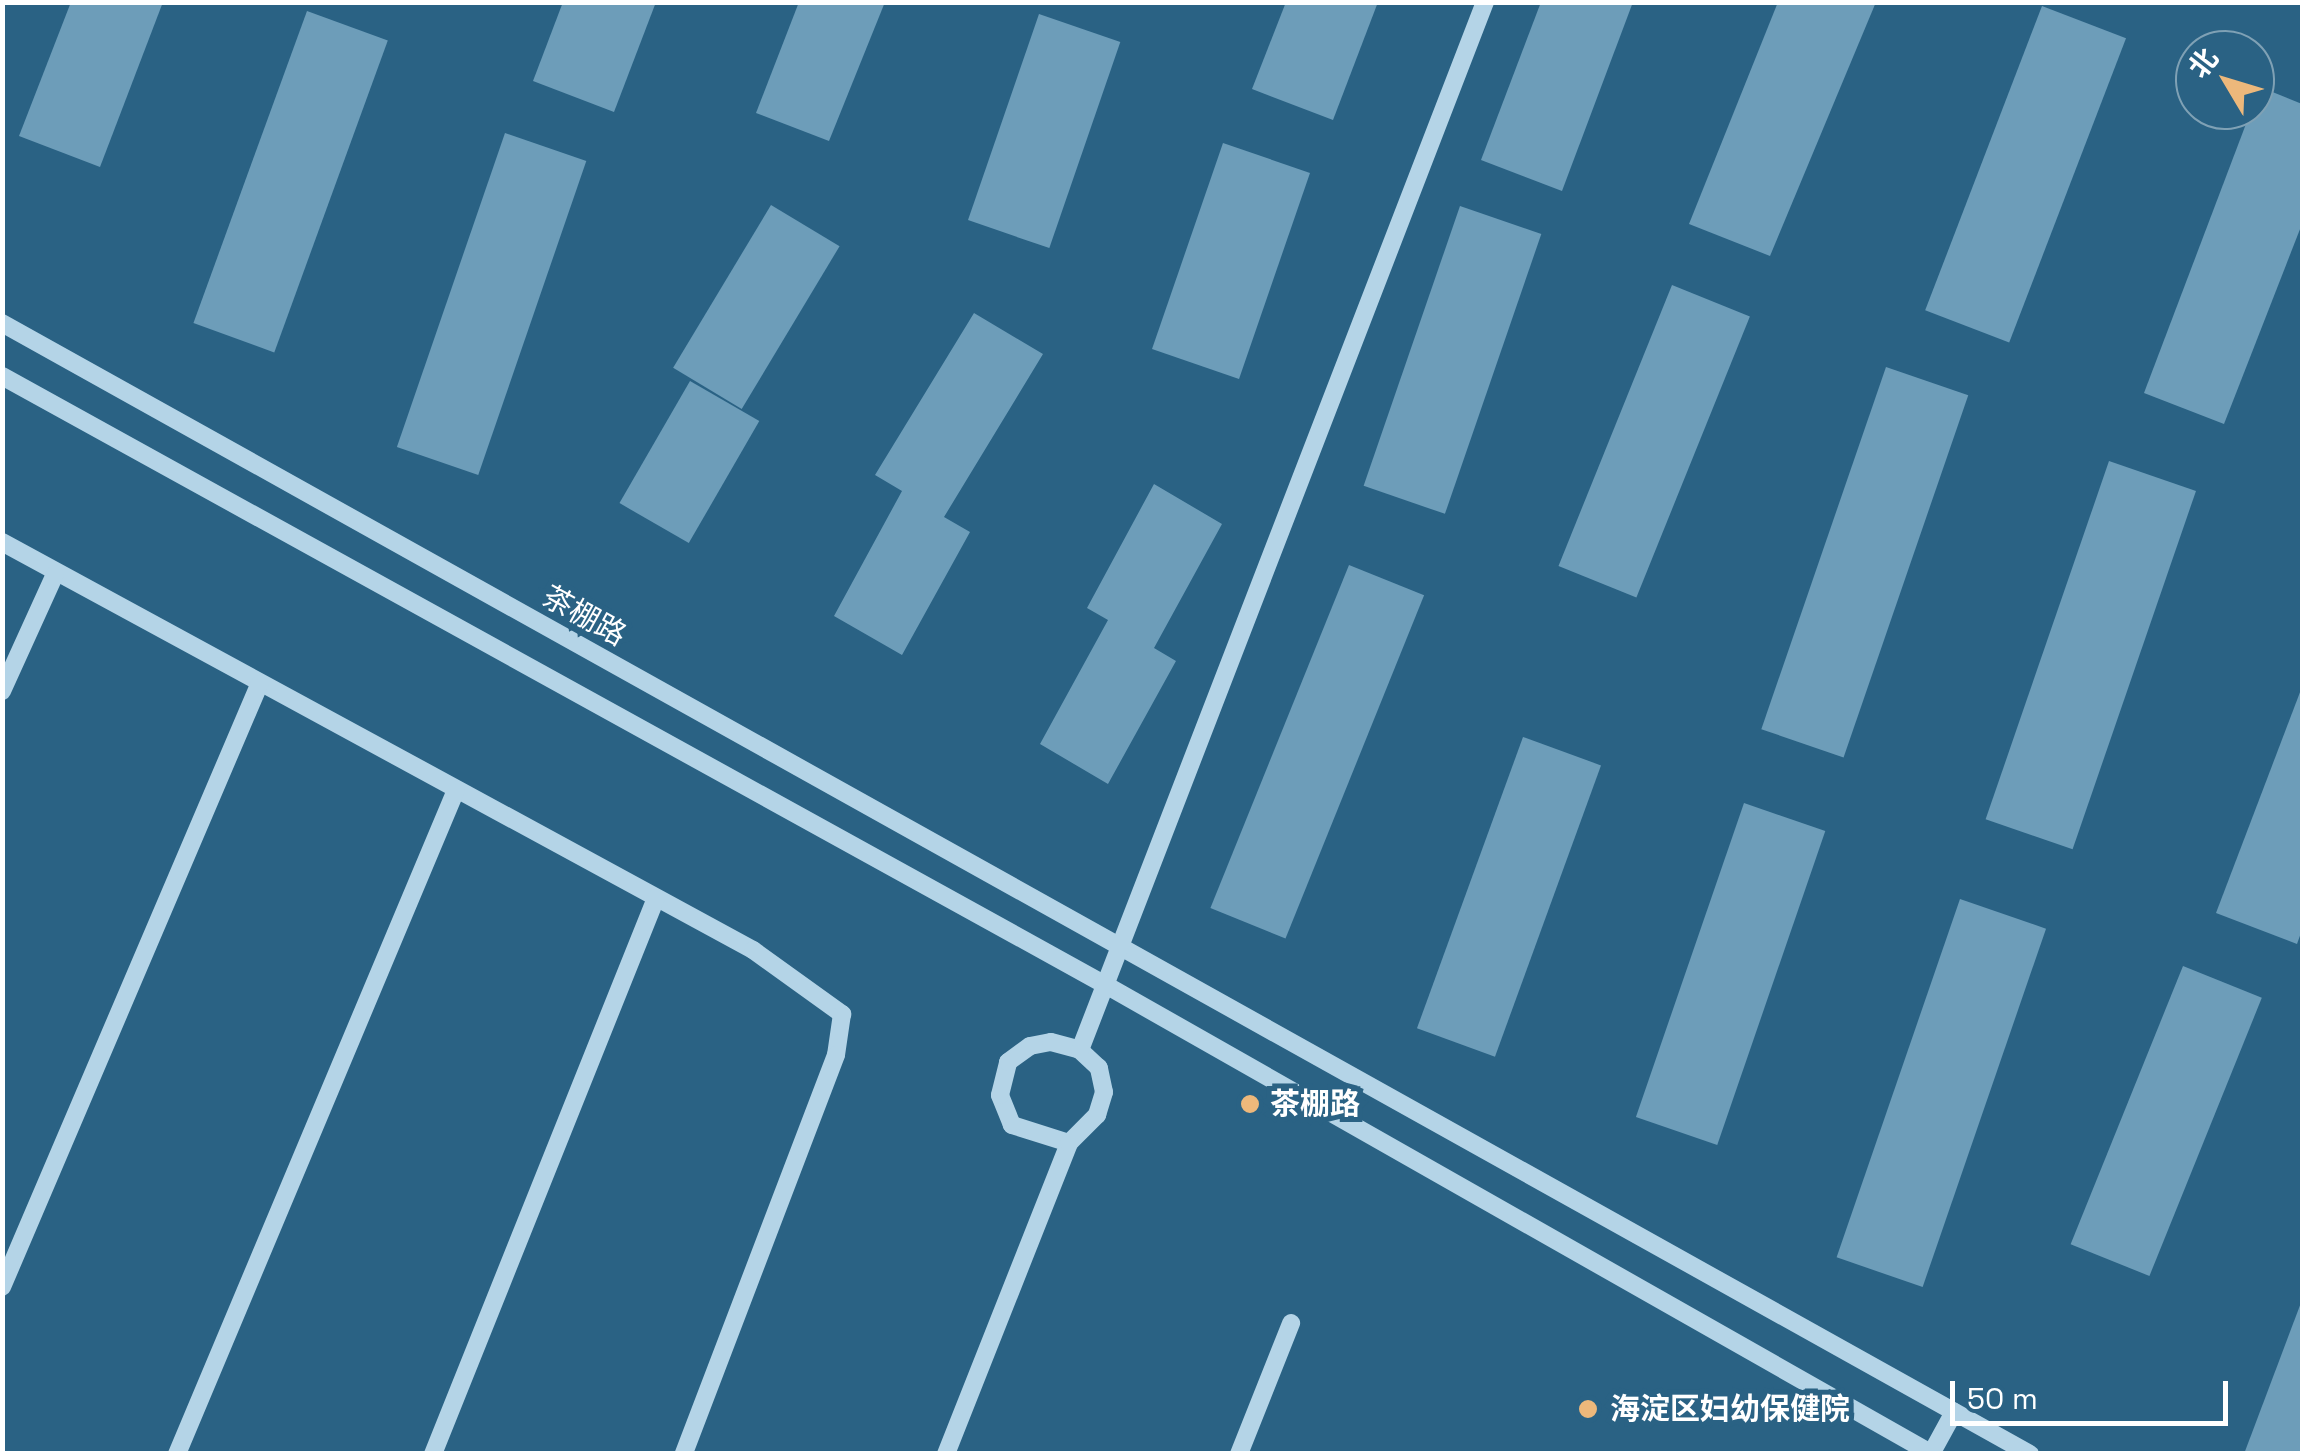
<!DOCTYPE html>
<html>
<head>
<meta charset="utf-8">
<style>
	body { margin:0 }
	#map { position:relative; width:2305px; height:1456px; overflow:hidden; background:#2a6284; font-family:"Space Grotesk","Noto Sans SC",sans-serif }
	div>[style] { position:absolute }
	.building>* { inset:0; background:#6d9db9; transform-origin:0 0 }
	.minor>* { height:18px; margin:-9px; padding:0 9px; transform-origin:9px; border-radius:9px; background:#b4d4e7 }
	.dots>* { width:28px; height:28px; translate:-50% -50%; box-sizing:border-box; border:5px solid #2a6284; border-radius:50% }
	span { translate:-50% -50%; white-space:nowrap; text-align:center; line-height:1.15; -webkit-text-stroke:10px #2a6284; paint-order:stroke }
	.street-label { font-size:30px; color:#fff }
	.poi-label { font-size:30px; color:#fff; font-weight:700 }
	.left { translate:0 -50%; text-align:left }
	.frame { position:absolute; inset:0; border:5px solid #fff; pointer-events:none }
	.north { position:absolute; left:2175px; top:30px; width:100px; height:100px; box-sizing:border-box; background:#2a6284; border:2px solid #7fa1b5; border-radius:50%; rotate:308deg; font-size:28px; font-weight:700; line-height:40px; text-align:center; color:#fff }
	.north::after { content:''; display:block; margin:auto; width:35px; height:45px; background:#edb87b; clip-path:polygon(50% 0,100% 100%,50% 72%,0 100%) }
	.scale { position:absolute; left:1950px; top:1381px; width:278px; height:45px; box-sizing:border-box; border:5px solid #fff; border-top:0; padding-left:12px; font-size:30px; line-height:35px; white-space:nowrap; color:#fff; -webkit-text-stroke:8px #2a6284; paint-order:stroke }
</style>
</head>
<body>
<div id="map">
	<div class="building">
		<i style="clip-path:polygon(71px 2px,163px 2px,100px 167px,19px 136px)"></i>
		<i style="clip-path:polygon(563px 2px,656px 2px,614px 112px,533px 81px)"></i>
		<i style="clip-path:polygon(799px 2px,885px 2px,829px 141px,756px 113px)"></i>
		<i style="clip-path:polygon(1286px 2px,1378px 2px,1333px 120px,1252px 89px)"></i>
		<i style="clip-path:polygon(1541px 2px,1633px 2px,1562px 191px,1481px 160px)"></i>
		<i style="clip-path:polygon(1778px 2px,1876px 2px,1770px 256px,1689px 224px)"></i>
		<i style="left:2042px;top:6px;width:90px;height:326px;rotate:21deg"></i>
		<i style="left:307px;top:11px;width:86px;height:332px;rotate:20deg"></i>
		<i style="left:1039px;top:14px;width:86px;height:218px;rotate:19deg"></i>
		<i style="clip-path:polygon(2260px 87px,2302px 104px,2302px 224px,2224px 424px,2144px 393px)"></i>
		<i style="left:505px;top:133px;width:86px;height:332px;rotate:19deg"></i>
		<i style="left:1223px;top:143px;width:92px;height:218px;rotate:19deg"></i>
		<i style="left:771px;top:205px;width:80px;height:190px;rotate:31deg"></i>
		<i style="left:1460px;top:206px;width:86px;height:296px;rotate:19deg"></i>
		<i style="left:1672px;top:285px;width:84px;height:303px;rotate:22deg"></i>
		<i style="clip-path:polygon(974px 313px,1043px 354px,944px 517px,970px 532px,902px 655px,834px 616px,902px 491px,875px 475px)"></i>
		<i style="left:1886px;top:367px;width:87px;height:383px;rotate:19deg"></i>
		<i style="left:690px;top:381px;width:80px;height:141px;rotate:30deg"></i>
		<i style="left:2109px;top:461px;width:92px;height:379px;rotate:19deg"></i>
		<i style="clip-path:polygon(1154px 484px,1222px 524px,1154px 648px,1176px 661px,1108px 784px,1040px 744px,1108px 620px,1087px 608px)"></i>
		<i style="left:1349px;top:565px;width:81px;height:370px;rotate:22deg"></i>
		<i style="clip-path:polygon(2302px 687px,2302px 930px,2297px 944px,2216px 913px)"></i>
		<i style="left:1523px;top:737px;width:83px;height:310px;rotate:20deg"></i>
		<i style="left:1744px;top:803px;width:86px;height:332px;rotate:19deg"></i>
		<i style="left:1960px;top:899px;width:91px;height:379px;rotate:19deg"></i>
		<i style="left:2183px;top:966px;width:85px;height:300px;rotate:22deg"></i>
		<i style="clip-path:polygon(2302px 1300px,2302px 1454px,2244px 1454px)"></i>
	</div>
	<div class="minor">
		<i style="left:2px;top:323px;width:2322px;rotate:29.15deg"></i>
		<i style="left:2px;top:376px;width:1259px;rotate:28.89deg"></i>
		<i style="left:1104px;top:984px;width:952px;rotate:29.58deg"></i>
		<i style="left:2px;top:542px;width:855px;rotate:28.51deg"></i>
		<i style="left:753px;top:950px;width:110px;rotate:35.7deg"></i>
		<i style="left:842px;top:1014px;width:41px;rotate:98.3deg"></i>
		<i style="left:836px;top:1055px;width:427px;rotate:110.9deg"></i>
		<i style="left:2px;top:691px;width:128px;rotate:-65.6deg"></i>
		<i style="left:1069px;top:1143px;width:60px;rotate:-162.5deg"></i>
		<i style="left:1012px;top:1125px;width:32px;rotate:-112deg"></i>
		<i style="left:1000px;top:1095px;width:34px;rotate:-76deg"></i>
		<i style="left:1008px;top:1062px;width:27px;rotate:-36deg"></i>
		<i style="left:1030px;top:1046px;width:21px;rotate:-11deg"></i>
		<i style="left:1051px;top:1042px;width:30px;rotate:15deg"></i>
		<i style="left:2px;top:1287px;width:655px;rotate:-66.88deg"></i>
		<i style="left:177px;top:1454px;width:720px;rotate:-67.21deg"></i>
		<i style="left:433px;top:1454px;width:599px;rotate:-68.15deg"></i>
		<i style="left:946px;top:1454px;width:334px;rotate:-68.4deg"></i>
		<i style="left:1069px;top:1143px;width:40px;rotate:-45deg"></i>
		<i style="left:1097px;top:1115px;width:24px;rotate:-73deg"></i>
		<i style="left:1104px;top:1092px;width:25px;rotate:-102deg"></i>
		<i style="left:1099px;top:1068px;width:26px;rotate:-137deg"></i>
		<i style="left:1080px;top:1050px;width:1124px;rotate:-68.87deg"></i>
		<i style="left:1239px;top:1454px;width:141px;rotate:-68.3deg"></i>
		<i style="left:1931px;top:1454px;width:48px;rotate:-61.3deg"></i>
	</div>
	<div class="dots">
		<i style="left:1250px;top:1104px;background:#edb87b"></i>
		<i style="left:1588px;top:1409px;background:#edb87b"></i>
	</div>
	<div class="street-label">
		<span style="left:584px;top:616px;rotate:29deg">茶棚路</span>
	</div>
	<div class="poi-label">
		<span class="left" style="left:1270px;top:1104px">茶棚路</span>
		<span class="left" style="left:1610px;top:1409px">海淀区妇幼保健院</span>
	</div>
	<div class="frame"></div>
	<div class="north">北</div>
	<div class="scale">50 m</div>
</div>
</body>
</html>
